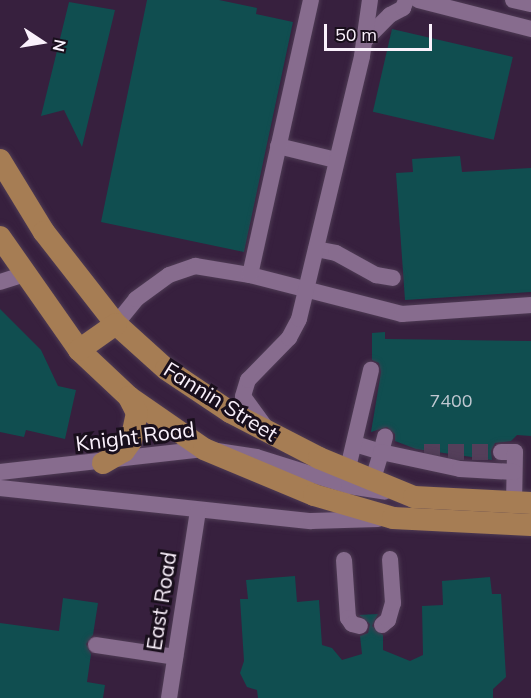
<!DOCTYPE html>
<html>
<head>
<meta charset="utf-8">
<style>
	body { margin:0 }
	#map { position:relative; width:531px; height:698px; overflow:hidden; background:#37203e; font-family:Mulish,sans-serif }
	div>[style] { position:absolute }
	.building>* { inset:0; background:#104e50; transform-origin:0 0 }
	.minor-tunnel>* { height:16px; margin-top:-8px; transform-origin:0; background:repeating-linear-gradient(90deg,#543f5a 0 16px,transparent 0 24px) }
	.roads { filter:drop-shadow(0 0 2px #4e3b54) drop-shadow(0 0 2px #4e3b54) }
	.minor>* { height:16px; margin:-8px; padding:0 8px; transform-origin:8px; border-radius:8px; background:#876c8e }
	.major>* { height:22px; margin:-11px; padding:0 11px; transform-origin:11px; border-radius:11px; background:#a67d54 }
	span { translate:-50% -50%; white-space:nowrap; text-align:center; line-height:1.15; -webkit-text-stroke:6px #190f1c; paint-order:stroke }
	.number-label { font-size:18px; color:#c0c8d1 }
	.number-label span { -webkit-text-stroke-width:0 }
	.street-label { font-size:21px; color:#faf1fc }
	.north { position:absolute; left:12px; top:12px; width:60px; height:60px; -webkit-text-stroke:4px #190f1c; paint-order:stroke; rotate:102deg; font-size:16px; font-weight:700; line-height:24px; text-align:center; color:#faf1fc }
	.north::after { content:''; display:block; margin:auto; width:21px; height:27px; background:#faf1fc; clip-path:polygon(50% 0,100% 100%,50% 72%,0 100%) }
	.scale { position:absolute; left:324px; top:24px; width:108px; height:27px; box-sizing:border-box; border:3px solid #faf1fc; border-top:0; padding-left:8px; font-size:18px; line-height:21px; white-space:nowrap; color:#faf1fc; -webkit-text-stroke:4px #190f1c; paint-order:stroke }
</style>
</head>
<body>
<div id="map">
	<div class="building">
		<i style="clip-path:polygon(147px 0,219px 0,257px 8px,256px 14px,293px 22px,244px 252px,101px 222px)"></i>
		<i style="clip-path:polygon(69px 2px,115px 10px,82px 147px,64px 110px,41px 116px)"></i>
		<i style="left:392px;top:29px;width:124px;height:85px;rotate:13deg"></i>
		<i style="clip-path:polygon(460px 156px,462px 172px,531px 168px,531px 292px,405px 300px,396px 173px,413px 172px,412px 159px)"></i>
		<i style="clip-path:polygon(0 309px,41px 350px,58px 386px,76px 390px,65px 439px,26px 430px,24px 437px,0 432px)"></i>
		<i style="clip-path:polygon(385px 332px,385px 339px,531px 341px,531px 436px,517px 435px,511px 441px,495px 443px,491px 451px,492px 460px,416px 449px,395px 441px,395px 434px,387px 427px,371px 432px,381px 372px,379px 363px,372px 360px,372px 333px)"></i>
		<i style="clip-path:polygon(295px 576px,297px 602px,319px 600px,322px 645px,332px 648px,342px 660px,362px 654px,360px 636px,368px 633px,370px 624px,359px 615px,378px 614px,372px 626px,383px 635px,383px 650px,410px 661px,423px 655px,422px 606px,443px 605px,442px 581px,490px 577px,492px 594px,501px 594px,506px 677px,493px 689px,493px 698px,258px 698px,257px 690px,247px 687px,240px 673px,244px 661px,240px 599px,248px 599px,246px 580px)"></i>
		<i style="clip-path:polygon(63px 598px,98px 603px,93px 635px,86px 644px,91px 654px,87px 682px,105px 685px,103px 698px,0 698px,0 623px,59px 631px)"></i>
	</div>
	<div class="minor-tunnel">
		<i style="left:424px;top:452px;width:77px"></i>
	</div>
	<div class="roads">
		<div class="minor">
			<i style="left:418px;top:0;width:117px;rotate:14.4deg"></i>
			<i style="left:513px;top:0;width:18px;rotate:13deg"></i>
			<i style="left:366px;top:39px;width:34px;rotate:-45deg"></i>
			<i style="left:390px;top:15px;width:15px;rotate:-28deg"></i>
			<i style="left:403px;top:8px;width:9px;rotate:-69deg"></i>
			<i style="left:278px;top:146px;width:60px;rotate:13.6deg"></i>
			<i style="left:316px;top:249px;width:20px;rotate:11deg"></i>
			<i style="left:336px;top:253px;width:46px;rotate:28.8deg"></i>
			<i style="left:376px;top:275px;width:17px;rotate:10deg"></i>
			<i style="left:250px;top:275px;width:157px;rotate:14.4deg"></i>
			<i style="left:402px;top:314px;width:129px;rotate:-4deg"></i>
			<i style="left:0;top:282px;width:25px;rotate:-18deg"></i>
			<i style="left:116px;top:324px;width:32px;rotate:-51deg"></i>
			<i style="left:136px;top:299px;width:41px;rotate:-36deg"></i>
			<i style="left:169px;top:275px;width:28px;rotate:-19deg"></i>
			<i style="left:195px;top:266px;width:56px;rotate:9.3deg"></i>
			<i style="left:250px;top:275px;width:282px;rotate:-77.5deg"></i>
			<i style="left:266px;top:428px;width:39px;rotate:-126deg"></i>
			<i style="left:243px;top:396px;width:17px;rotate:-73deg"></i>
			<i style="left:248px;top:380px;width:59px;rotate:-45.7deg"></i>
			<i style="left:289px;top:338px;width:21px;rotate:-62deg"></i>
			<i style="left:299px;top:319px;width:270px;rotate:-76.5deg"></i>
			<i style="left:362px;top:56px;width:57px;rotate:-81.9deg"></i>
			<i style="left:355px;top:444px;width:27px;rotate:17deg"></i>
			<i style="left:381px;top:452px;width:16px;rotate:-75deg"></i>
			<i style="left:501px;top:452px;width:14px"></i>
			<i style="left:515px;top:452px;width:50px;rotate:91.1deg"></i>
			<i style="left:348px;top:468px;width:101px;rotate:-76.8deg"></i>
			<i style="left:0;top:472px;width:205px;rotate:-6.4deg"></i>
			<i style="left:204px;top:449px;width:53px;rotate:8.7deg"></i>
			<i style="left:256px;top:457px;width:97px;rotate:17.3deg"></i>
			<i style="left:349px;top:486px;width:36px;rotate:9deg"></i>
			<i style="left:373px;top:479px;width:28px;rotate:-73deg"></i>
			<i style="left:381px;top:452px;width:81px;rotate:12.1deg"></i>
			<i style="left:460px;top:469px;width:54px;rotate:3.2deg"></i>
			<i style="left:0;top:488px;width:313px;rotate:6.1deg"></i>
			<i style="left:311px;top:521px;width:67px;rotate:-1.7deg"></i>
			<i style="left:344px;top:560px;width:58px;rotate:86.1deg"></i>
			<i style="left:348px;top:618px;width:7px;rotate:56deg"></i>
			<i style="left:352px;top:624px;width:8px;rotate:14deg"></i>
			<i style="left:382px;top:625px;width:8px;rotate:-40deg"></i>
			<i style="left:388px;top:620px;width:18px;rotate:-74deg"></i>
			<i style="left:393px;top:603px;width:44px;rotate:-93.9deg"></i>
			<i style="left:96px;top:645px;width:80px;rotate:8.6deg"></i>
			<i style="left:169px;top:698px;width:189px;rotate:-81.2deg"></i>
		</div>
		<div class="major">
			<i style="left:0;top:160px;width:84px;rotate:58.6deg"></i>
			<i style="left:44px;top:232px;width:117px;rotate:52deg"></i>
			<i style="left:116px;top:324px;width:67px;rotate:42deg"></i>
			<i style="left:166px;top:369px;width:77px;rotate:33.9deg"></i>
			<i style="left:230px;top:412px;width:100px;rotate:27.3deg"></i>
			<i style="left:319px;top:458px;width:103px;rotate:22.3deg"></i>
			<i style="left:414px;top:497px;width:117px;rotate:2.9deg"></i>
			<i style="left:0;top:237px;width:138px;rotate:55deg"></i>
			<i style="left:79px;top:350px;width:69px;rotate:43.2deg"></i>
			<i style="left:129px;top:397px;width:91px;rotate:34.7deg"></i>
			<i style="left:204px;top:449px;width:119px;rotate:22.7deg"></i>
			<i style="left:314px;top:495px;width:82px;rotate:16.2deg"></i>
			<i style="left:393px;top:518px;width:138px;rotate:2.9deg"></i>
			<i style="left:79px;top:350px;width:45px;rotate:-35.1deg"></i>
			<i style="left:103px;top:463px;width:24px;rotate:-30deg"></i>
			<i style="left:124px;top:451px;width:12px;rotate:-55deg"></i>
			<i style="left:131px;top:441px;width:29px;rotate:-78deg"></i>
			<i style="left:137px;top:413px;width:18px;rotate:-117deg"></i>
		</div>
	</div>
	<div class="number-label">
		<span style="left:451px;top:401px">7400</span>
	</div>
	<div class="street-label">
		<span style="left:221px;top:401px;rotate:32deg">Fannin Street</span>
		<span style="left:135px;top:436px;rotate:-7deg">Knight Road</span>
		<span style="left:161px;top:601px;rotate:-81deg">East Road</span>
	</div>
	<div class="north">N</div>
	<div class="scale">50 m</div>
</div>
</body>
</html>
